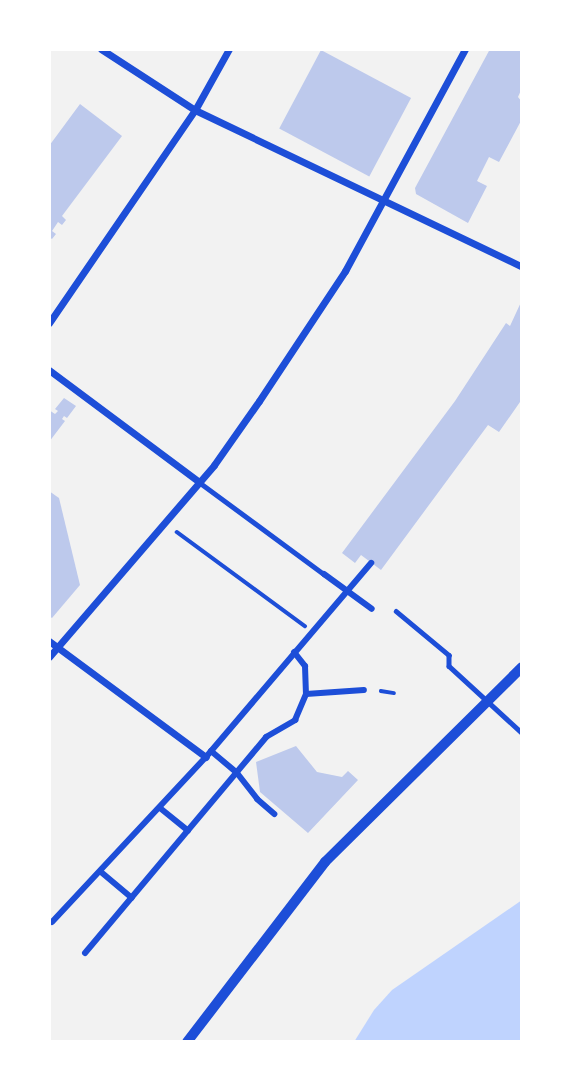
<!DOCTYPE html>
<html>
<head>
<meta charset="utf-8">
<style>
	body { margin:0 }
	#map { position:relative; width:571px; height:1091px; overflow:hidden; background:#f2f2f2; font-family:"PT Sans Narrow",sans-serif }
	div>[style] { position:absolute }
	.water>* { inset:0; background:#bfd3fe }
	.building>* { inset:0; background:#bdc9ec; transform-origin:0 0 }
	.path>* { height:3.5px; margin:-1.75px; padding:0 1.75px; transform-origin:1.75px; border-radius:1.75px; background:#1d4ed8 }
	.service>* { height:4.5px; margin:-2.25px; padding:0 2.25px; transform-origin:2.25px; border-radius:2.25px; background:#1d4ed8 }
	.pedestrian>* { height:6px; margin:-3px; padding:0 3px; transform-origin:3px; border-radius:3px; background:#1d4ed8 }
	.minor>* { height:7px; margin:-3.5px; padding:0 3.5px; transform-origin:3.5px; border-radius:3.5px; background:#1d4ed8 }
	.tertiary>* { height:10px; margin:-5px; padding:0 5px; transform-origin:5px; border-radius:5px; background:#1d4ed8 }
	span { translate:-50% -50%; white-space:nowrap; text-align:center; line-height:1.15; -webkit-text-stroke:5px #fff; paint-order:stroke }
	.frame { position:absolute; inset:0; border:51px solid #fff; pointer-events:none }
</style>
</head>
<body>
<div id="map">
	<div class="water">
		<i style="clip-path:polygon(522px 900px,522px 1042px,354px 1042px,374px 1010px,392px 990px)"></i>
	</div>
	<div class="building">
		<i style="clip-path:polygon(490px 49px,522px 49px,522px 88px,518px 97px,522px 102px,522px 119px,499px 162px,489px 157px,477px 181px,487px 186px,468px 223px,416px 194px,415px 188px)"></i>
		<i style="left:321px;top:50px;width:102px;height:89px;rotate:28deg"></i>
		<i style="clip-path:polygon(80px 104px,122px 136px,62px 216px,66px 220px,62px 225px,58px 222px,52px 231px,56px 234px,52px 239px,49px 237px,49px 146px)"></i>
		<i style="clip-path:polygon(522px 300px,522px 403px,520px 402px,499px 432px,488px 425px,381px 570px,361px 555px,355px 563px,342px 553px,455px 401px,506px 323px,510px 326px)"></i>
		<i style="clip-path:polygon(64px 398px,76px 406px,67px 418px,64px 416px,62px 419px,65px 421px,49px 442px,49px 410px,55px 414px,58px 411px,55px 409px)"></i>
		<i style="clip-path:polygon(49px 491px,59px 498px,80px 585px,52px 618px,49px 616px)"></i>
		<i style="clip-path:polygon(296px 746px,317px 772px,342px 777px,348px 771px,358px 780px,308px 833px,260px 792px,256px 762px)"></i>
	</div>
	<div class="path">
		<i style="left:177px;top:532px;width:159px;rotate:36.3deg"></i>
		<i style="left:381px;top:691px;width:13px;rotate:9deg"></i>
	</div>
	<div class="service">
		<i style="left:199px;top:482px;width:155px;rotate:36.4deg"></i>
		<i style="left:396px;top:611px;width:69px;rotate:39.7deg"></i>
		<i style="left:449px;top:655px;width:11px;rotate:90deg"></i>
		<i style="left:449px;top:666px;width:99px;rotate:42.5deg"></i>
	</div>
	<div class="pedestrian">
		<i style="left:324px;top:574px;width:59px;rotate:36.1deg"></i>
		<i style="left:294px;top:652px;width:18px;rotate:52deg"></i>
		<i style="left:305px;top:666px;width:28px;rotate:88deg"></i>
		<i style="left:306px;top:694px;width:58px;rotate:-3.9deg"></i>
		<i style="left:211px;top:751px;width:34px;rotate:40deg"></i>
		<i style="left:237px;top:773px;width:33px;rotate:52deg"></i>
		<i style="left:257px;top:799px;width:23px;rotate:41deg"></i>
		<i style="left:160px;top:808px;width:36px;rotate:39deg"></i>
		<i style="left:101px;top:872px;width:40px;rotate:40deg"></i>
		<i style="left:52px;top:922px;width:226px;rotate:-47deg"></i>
		<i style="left:206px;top:757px;width:255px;rotate:-49.6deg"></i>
		<i style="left:85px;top:953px;width:282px;rotate:-50deg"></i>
		<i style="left:266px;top:737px;width:34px;rotate:-30deg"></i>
		<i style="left:295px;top:720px;width:28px;rotate:-67deg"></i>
	</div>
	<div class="minor">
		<i style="left:101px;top:49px;width:112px;rotate:33deg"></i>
		<i style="left:195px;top:110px;width:363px;rotate:25.6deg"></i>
		<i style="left:49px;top:323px;width:258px;rotate:-55.6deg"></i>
		<i style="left:195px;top:110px;width:70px;rotate:-60.9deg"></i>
		<i style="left:49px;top:370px;width:187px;rotate:36.7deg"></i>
		<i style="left:49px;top:641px;width:195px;rotate:36.5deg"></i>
		<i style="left:49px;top:657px;width:253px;rotate:-49.3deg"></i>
		<i style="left:214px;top:465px;width:78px;rotate:-54.9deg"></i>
		<i style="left:259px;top:401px;width:156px;rotate:-56.5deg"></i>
		<i style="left:345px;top:271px;width:252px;rotate:-61.6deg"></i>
	</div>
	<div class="tertiary">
		<i style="left:187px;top:1042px;width:227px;rotate:-52.5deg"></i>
		<i style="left:325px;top:862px;width:277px;rotate:-44.7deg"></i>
	</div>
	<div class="frame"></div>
</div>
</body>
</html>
